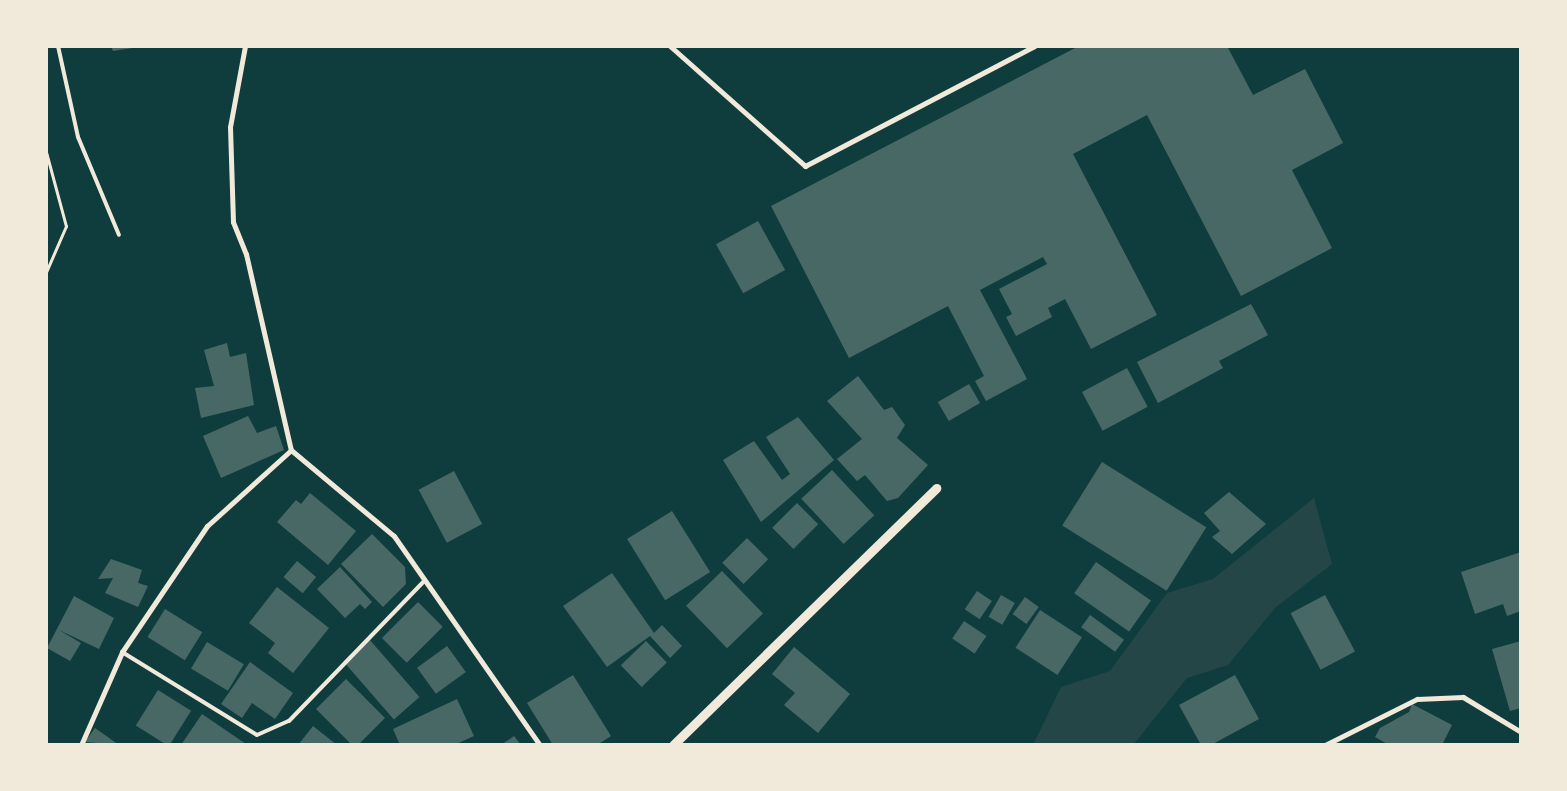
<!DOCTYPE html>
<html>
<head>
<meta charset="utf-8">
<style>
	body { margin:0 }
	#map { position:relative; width:1567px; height:791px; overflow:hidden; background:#0f3d3e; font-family:Lato,sans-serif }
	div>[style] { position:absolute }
	.green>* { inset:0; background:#244646 }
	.building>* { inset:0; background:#486865; transform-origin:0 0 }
	.path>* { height:3px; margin:-1.5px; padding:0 1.5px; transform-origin:1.5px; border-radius:1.5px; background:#f1e9da }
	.service>* { height:4px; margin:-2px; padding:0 2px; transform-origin:2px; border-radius:2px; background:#f1e9da }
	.minor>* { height:5px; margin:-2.5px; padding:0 2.5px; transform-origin:2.5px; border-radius:2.5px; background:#f1e9da }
	.tertiary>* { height:9px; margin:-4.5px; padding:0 4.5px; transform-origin:4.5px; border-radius:4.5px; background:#f1e9da }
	span { translate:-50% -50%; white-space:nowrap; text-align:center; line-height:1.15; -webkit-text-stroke:4px #f1e9da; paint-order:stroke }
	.frame { position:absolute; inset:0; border:48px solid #f1e9da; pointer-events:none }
</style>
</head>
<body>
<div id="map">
	<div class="green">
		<i style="clip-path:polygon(1314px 498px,1332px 564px,1276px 607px,1228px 665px,1187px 678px,1133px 745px,1033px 745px,1061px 687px,1110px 671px,1167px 593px,1213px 579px)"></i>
	</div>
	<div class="building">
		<i style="clip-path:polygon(111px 46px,139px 46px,139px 47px,113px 51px)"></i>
		<i style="clip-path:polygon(1079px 46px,1227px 46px,1253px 95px,1305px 69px,1343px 143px,1292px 170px,1332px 248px,1241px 296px,1147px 115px,1073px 154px,1157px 315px,1091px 349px,1065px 299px,1048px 308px,1052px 317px,1016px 336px,1006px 317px,1012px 314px,999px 289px,1047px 264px,1043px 257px,980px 290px,1027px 379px,986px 401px,975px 381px,984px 376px,948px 306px,849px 358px,771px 206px)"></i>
		<i style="left:758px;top:221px;width:56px;height:48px;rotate:61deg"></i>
		<i style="clip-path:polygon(1251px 304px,1268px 335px,1219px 361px,1223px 368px,1158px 403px,1137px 362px)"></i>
		<i style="clip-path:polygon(227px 343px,230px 357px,246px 353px,254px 405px,201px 418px,195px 388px,214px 386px,204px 350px)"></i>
		<i style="left:1127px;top:368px;width:44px;height:51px;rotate:62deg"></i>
		<i style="clip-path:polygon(858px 376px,884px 410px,892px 407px,905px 425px,897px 438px,928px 465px,898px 498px,887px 501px,865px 475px,857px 481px,837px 459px,862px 439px,827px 401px)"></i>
		<i style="left:969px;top:384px;width:22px;height:36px;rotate:60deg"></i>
		<i style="clip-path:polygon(248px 416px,257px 433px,276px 426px,284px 450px,221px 478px,203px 436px)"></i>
		<i style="clip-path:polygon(798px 417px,834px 460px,761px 522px,723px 460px,754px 441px,782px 480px,790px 474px,766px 437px)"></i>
		<i style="left:1102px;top:462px;width:123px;height:75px;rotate:32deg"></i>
		<i style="left:832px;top:470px;width:62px;height:42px;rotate:47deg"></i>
		<i style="left:454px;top:471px;width:60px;height:40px;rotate:62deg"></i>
		<i style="clip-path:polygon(1229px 492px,1266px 524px,1232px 554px,1212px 537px,1220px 531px,1204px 513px)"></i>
		<i style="clip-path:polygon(310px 493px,356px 531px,328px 565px,277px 522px,296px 500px,301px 504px)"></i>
		<i style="left:797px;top:503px;width:30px;height:35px;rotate:45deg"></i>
		<i style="left:672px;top:511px;width:72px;height:53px;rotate:58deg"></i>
		<i style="clip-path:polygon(372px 534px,405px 567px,406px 584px,383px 607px,341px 564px)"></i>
		<i style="left:747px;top:538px;width:30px;height:35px;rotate:45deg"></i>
		<i style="clip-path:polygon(1521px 552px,1521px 611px,1507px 616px,1503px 604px,1475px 614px,1461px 572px)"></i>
		<i style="clip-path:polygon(111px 559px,142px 570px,138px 583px,148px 586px,138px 607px,105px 593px,113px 578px,98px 579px)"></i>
		<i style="left:297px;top:561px;width:25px;height:21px;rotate:40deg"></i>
		<i style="left:1096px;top:562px;width:67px;height:38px;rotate:35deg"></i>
		<i style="clip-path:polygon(340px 567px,372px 602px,365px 609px,360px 604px,345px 618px,317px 589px)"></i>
		<i style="left:722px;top:571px;width:59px;height:50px;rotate:46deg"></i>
		<i style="clip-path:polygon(612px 573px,654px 633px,662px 625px,682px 646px,670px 658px,650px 636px,607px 667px,563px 606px)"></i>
		<i style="clip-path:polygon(277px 587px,329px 628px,293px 673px,268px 653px,275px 643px,249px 623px)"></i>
		<i style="left:977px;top:591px;width:18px;height:22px;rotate:34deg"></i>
		<i style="left:1001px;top:595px;width:16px;height:25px;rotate:30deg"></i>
		<i style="left:1325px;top:595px;width:64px;height:39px;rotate:62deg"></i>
		<i style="clip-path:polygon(74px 596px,114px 618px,99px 649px,59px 630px,81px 643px,70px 661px,47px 648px)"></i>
		<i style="left:1025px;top:597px;width:17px;height:21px;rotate:36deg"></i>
		<i style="left:418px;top:602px;width:35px;height:51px;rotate:45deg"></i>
		<i style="left:165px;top:609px;width:44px;height:33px;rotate:32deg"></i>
		<i style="left:1040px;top:610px;width:50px;height:45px;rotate:33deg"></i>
		<i style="left:1090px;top:615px;width:42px;height:15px;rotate:36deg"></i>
		<i style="left:964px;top:621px;width:27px;height:21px;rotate:34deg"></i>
		<i style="left:369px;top:639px;width:77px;height:34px;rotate:49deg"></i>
		<i style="left:646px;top:641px;width:30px;height:35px;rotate:46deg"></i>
		<i style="clip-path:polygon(1521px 641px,1521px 708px,1510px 711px,1492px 649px)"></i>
		<i style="left:207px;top:642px;width:43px;height:31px;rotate:31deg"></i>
		<i style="left:447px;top:646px;width:32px;height:37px;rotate:54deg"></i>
		<i style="clip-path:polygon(794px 647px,850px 694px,818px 733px,784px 705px,795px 693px,772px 674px)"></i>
		<i style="clip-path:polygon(250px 662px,293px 693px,275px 719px,252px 703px,242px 718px,221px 704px)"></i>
		<i style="clip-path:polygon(573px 675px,611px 736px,597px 745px,553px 745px,527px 703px)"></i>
		<i style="clip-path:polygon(1235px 675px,1259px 719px,1211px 745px,1201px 745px,1179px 705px)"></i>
		<i style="clip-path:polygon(346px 679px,385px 718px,358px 745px,352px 745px,316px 709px)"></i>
		<i style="left:158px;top:690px;width:39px;height:42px;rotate:32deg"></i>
		<i style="clip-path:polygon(457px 699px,474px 736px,454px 745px,400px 745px,393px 729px)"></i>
		<i style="clip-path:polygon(1412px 704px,1452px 725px,1442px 745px,1389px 745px,1375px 737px,1380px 728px,1409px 712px)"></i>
		<i style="clip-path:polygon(202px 714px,246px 744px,245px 745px,181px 745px)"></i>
		<i style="clip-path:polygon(313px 726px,337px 745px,298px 745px)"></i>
		<i style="clip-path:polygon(95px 728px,119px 745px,85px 742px)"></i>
		<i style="clip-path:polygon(514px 736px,521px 745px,501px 745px)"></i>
	</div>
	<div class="path">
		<i style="left:46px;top:152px;width:77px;rotate:74.9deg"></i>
		<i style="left:66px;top:226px;width:50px;rotate:113.5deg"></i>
	</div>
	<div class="service">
		<i style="left:58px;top:46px;width:93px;rotate:77.6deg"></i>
		<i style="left:78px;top:137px;width:106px;rotate:67.3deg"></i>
		<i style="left:122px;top:652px;width:158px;rotate:31.6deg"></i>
		<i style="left:257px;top:735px;width:35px;rotate:-24deg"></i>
		<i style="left:289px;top:721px;width:196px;rotate:-46deg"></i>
	</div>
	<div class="minor">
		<i style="left:245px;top:46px;width:82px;rotate:100.5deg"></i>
		<i style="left:230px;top:127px;width:95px;rotate:88.2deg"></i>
		<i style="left:233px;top:222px;width:35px;rotate:68deg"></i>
		<i style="left:246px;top:254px;width:201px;rotate:77.1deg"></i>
		<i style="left:291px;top:450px;width:134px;rotate:39.9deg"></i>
		<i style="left:394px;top:536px;width:255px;rotate:55.1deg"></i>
		<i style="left:670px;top:46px;width:181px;rotate:41.6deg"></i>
		<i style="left:805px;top:166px;width:259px;rotate:-27.6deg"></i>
		<i style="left:81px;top:745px;width:102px;rotate:-66.2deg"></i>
		<i style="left:122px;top:652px;width:152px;rotate:-56deg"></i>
		<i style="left:207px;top:526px;width:113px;rotate:-42.1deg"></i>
		<i style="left:1325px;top:745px;width:103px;rotate:-26.6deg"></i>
		<i style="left:1417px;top:699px;width:46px;rotate:-2.5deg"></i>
		<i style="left:1463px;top:697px;width:68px;rotate:31.1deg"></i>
	</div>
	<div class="tertiary">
		<i style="left:673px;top:745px;width:368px;rotate:-44.3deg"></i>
	</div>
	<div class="frame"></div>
</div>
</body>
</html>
